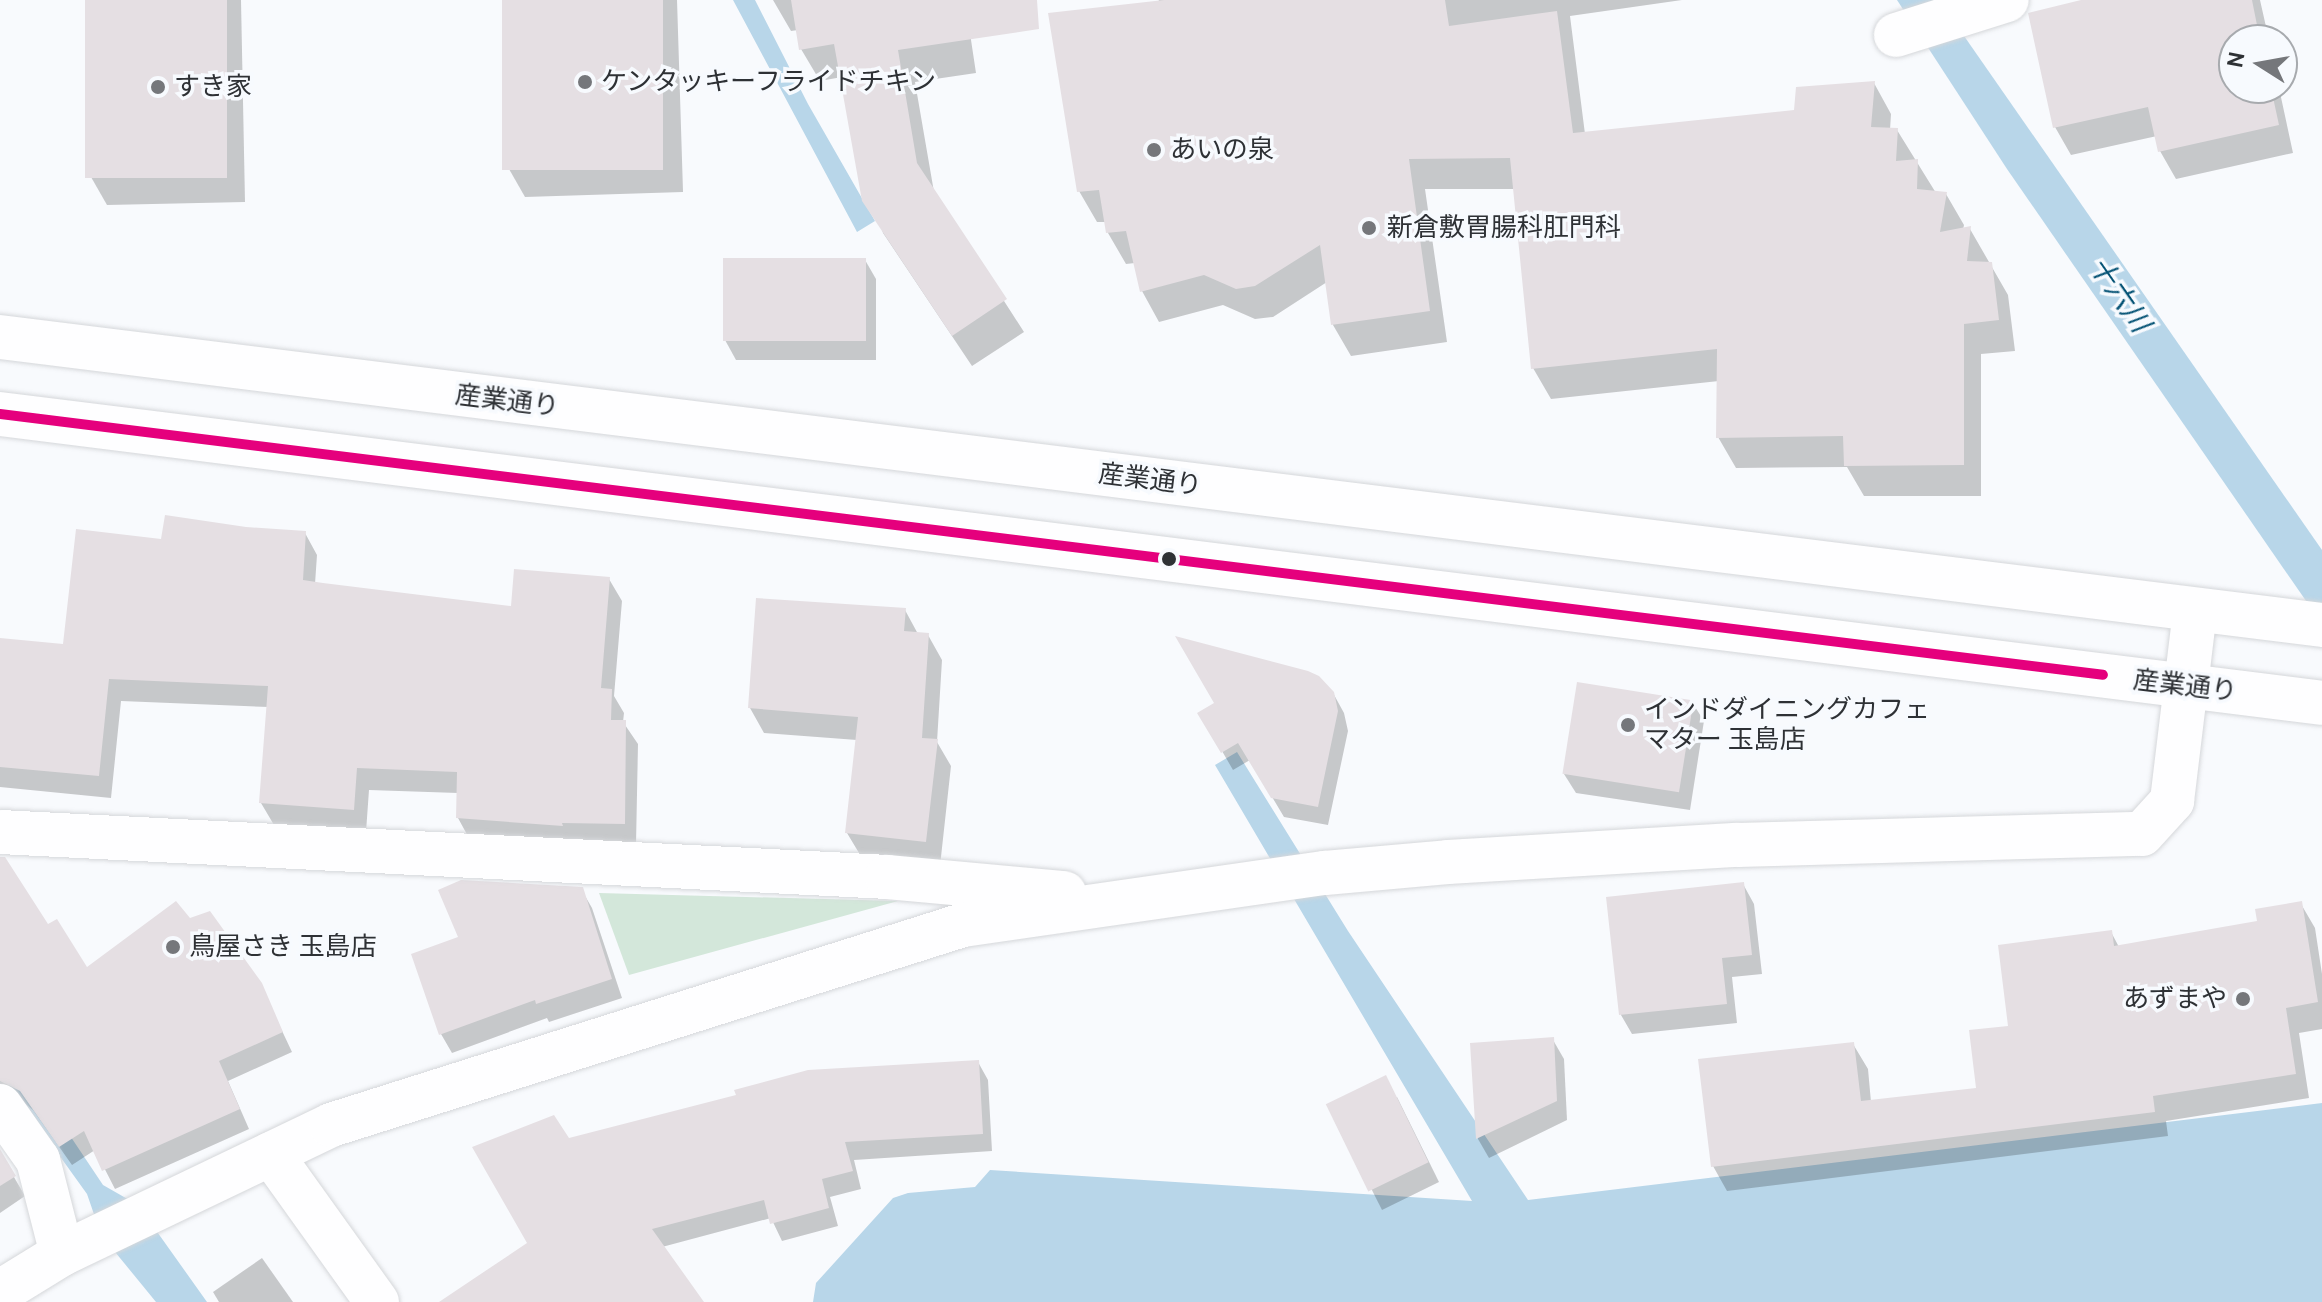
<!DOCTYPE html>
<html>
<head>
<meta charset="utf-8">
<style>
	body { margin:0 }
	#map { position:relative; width:2322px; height:1302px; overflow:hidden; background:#f8fafd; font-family:Cabin,"Noto Sans JP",sans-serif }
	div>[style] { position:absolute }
	.green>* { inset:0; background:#d3e7da }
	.water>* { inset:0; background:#b8d6e9 }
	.shadow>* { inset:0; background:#0003 }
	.building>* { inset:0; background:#e5dfe3; transform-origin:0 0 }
	.roads { filter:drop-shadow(0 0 2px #d5d7da) drop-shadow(0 0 2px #d5d7da) }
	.minor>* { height:44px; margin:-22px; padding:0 22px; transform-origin:22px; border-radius:22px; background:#fefeff }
	.tertiary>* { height:44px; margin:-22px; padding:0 22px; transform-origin:22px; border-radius:22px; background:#fefeff }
	.bus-1>* { height:10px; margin:-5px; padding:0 5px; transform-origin:5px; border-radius:5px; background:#e5007d }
	.dots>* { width:22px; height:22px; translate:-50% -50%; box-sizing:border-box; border:4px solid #f7fafe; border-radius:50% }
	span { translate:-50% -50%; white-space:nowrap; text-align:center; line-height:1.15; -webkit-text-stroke:7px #f7fafe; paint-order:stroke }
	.poi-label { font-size:26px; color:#2e3135 }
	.left { translate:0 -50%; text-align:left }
	.right { translate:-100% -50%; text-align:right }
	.street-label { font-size:26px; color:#2e3135 }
	.water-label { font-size:28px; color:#055375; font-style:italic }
	.north { position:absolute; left:2218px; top:24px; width:80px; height:80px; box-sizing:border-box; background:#f7fafe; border:2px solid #a7aaae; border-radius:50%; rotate:281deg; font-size:22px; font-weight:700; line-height:32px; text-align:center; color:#2e3135 }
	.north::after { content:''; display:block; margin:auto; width:28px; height:36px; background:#75777b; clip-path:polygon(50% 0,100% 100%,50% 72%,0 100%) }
</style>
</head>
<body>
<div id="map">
	<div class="green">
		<i style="clip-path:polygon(599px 893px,898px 901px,629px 975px)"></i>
	</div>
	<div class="water">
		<i style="clip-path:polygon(733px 0,755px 0,808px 104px,875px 221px,857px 232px)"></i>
		<i style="clip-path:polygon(1897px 0,1939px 0,2322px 550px,2322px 624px,2007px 169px)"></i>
		<i style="clip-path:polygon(1237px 752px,1348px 931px,1528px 1200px,2322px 1103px,2322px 1302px,813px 1302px,816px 1283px,893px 1198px,908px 1193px,975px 1187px,990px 1170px,1472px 1201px,1215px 765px)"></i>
		<i style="clip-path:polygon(0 1031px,103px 1185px,138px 1205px,207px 1302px,156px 1302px,111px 1247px,97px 1223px,87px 1194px,0 1073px)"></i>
	</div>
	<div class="shadow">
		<i style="clip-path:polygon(87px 0,241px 0,245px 202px,107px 205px,91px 177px)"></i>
		<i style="clip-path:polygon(504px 0,677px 0,683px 192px,525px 197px,509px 169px)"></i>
		<i style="clip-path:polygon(773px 0,965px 0,976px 73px,915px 82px,934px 192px,1024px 332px,972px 366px,883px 233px,842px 77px,820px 81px,801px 49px,798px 30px,791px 31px)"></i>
		<i style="clip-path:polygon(1159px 0,1682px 0,1570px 16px,1585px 134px,1796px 111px,1874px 83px,1891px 114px,1890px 130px,1897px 130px,1936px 193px,1946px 194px,1964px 225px,1963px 230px,1970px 229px,2008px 295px,2015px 351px,1981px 354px,1981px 496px,1864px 496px,1847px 467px,1736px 468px,1718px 437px,1719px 381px,1551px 399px,1533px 368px,1515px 189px,1425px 189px,1447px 342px,1351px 356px,1333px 325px,1327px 282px,1273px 317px,1255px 319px,1223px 305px,1159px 322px,1142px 291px,1135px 263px,1126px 264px,1108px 233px,1106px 222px,1097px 222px,1079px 191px)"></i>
		<i style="clip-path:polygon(2089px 0,2260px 0,2269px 40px,2234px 40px,2234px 88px,2279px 88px,2293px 153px,2176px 179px,2160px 151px,2157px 136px,2071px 155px,2055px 127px)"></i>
		<i style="clip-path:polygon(865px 260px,876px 279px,876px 360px,736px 360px,725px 340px)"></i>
		<i style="clip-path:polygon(246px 529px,305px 533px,317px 555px,315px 584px,513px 608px,609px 579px,622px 601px,614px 696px,624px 713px,623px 722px,638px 744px,636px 845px,470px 840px,458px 818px,458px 793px,369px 790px,366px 832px,274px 825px,261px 803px,269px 707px,121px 701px,111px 798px,0 787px,0 640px,65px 646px,163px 542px)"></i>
		<i style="clip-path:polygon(905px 610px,918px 634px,928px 635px,942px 660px,937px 742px,951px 766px,940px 866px,862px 858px,847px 833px,857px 740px,764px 733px,750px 708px)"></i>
		<i style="clip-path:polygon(1333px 693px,1344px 713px,1348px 731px,1328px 825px,1284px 817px,1250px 760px,1233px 770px,1200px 713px)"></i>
		<i style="clip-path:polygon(1692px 702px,1704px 721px,1690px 810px,1576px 793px,1564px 774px)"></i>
		<i style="clip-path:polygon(1743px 884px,1754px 904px,1762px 974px,1732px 977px,1737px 1023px,1632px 1034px,1621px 1015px,1608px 899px)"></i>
		<i style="clip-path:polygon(581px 889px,592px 908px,622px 998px,549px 1022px,547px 1018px,452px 1053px,441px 1034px)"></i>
		<i style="clip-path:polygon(2301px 904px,2315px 928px,2322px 974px,2322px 1029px,2299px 1033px,2309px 1098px,2166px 1121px,2168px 1136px,1727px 1191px,1713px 1166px,1853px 1044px,1868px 1069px,1871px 1102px,1979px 1089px,2011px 1027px,2111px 932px,2119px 947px,2259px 922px)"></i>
		<i style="clip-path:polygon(0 916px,48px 927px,87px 969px,189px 920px,260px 984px,292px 1052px,228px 1081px,249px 1129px,115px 1189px,95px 1150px,72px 1165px,33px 1110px,23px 1102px,0 1103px)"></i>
		<i style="clip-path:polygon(1553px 1040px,1564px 1059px,1567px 1120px,1489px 1158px,1478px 1139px,1472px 1045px)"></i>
		<i style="clip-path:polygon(978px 1062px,988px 1080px,992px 1151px,854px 1160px,861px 1189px,830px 1197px,838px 1226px,782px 1241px,771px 1218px,662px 1247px,702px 1302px,457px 1302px,530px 1243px,568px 1141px)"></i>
		<i style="clip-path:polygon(1397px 1097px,1439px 1182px,1382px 1210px,1329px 1105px)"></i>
		<i style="clip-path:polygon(0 1153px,25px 1196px,0 1213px)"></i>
		<i style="clip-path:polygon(262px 1258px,293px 1302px,219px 1302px,213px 1292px)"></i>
	</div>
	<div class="building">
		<i style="left:85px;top:0;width:142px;height:178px"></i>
		<i style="left:502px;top:0;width:161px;height:170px"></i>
		<i style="clip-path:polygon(791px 0,1037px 0,1039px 29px,898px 50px,917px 163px,1007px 299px,952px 336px,862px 201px,834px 44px,799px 50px)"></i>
		<i style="clip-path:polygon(1164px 0,1445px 0,1449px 26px,1557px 11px,1573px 133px,1794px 110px,1796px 87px,1875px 81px,1871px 127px,1898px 128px,1896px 161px,1918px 159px,1917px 189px,1947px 192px,1940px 232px,1971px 226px,1967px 261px,1992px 262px,1999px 320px,1964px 324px,1964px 465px,1844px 466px,1843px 436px,1716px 438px,1717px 349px,1531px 369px,1510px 158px,1409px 159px,1430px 311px,1331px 325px,1320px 245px,1255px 286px,1236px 289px,1204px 275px,1140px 292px,1126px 231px,1106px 233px,1099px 190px,1077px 192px,1048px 13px)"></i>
		<i style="clip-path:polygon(2081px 0,2252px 0,2260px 40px,2234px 40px,2234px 88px,2271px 88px,2279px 125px,2158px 152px,2148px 107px,2053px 128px,2028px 13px)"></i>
		<i style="left:723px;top:258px;width:143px;height:83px"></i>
		<i style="clip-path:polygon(165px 515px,246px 527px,306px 531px,303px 580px,323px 583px,511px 606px,514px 569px,610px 577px,601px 688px,612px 689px,611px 720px,626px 720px,625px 824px,562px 823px,563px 826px,456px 818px,457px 772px,357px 768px,354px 810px,259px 803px,268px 686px,109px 679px,99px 776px,0 767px,0 638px,63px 644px,76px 529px,161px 539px)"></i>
		<i style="clip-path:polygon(756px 598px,906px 608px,904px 631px,929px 633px,922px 738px,938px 739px,926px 842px,845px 833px,858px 717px,748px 708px)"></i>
		<i style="clip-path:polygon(1175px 636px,1308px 671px,1319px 676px,1334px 692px,1338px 711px,1318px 807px,1271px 798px,1238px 743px,1221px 753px,1197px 713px,1214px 703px)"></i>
		<i style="left:1577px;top:682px;width:118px;height:93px;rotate:9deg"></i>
		<i style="clip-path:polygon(0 857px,5px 857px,48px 924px,57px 919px,87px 967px,176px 901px,190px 918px,210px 911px,262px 983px,283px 1032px,219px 1061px,240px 1109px,102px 1171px,84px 1131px,59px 1147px,20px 1091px,0 1081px)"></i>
		<i style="clip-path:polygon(461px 880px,583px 887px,612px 979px,536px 1004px,535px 1000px,439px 1035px,411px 954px,458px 937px,438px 890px)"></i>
		<i style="clip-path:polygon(1744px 882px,1752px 955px,1722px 958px,1727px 1004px,1619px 1015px,1606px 897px)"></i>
		<i style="clip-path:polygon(2302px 901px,2318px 1002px,2286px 1008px,2296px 1074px,2153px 1096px,2155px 1112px,1711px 1167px,1698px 1059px,1854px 1042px,1861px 1101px,1976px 1088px,1969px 1030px,2008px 1026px,1998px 945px,2112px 930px,2114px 946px,2257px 921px,2255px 909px)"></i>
		<i style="clip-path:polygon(1554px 1037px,1557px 1101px,1476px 1139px,1470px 1043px)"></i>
		<i style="clip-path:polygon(979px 1060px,983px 1134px,845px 1142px,853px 1171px,822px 1179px,829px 1208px,770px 1224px,764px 1200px,652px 1229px,704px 1302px,439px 1302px,527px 1243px,472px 1147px,554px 1115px,569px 1138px,736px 1095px,734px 1090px,808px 1070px)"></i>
		<i style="left:1386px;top:1075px;width:97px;height:67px;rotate:64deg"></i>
		<i style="clip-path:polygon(0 1149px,16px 1176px,0 1186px)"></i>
	</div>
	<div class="roads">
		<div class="minor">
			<i style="left:1896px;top:35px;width:116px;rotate:-17.5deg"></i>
			<i style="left:0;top:832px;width:888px;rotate:2.9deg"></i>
			<i style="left:887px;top:877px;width:178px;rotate:5.2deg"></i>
			<i style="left:0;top:1106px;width:66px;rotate:54.9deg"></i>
			<i style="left:38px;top:1160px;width:97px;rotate:75.7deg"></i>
			<i style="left:271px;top:1154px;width:182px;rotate:54.4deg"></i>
			<i style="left:0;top:1292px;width:73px;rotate:-31.5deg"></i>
			<i style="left:62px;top:1254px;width:298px;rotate:-25.6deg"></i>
			<i style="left:331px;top:1125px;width:663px;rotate:-17.56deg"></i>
			<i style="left:963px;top:925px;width:366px;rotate:-8.2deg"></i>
			<i style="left:1325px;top:873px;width:123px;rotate:-5.1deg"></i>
			<i style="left:1448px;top:862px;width:290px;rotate:-3.4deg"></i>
			<i style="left:1738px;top:845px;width:404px;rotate:-1.6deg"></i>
			<i style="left:2142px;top:834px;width:45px;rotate:-47.7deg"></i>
			<i style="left:2172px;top:801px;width:192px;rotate:-83.1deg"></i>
		</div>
		<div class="tertiary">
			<i style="left:0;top:337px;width:2340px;rotate:7.07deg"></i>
			<i style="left:0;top:414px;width:2340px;rotate:7.09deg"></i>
		</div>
	</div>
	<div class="bus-1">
		<i style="left:0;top:414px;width:2119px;rotate:7.07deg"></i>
	</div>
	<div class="dots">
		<i style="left:585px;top:82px;background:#75777b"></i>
		<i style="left:158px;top:87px;background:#75777b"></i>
		<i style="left:1154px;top:150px;background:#75777b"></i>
		<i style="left:1369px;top:228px;background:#75777b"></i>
		<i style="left:1169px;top:559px;background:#2e3135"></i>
		<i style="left:1628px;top:725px;background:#75777b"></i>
		<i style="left:173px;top:947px;background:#75777b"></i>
		<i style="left:2243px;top:999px;background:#75777b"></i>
	</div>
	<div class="poi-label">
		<span class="left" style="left:601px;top:82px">ケンタッキーフライドチキン</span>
		<span class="left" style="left:174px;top:87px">すき家</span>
		<span class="left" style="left:1170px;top:150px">あいの泉</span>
		<span class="left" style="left:1387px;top:228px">新倉敷胃腸科肛門科</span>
		<span class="left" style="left:1644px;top:725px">インドダイニングカフェ<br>マター 玉島店</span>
		<span class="left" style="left:189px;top:947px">鳥屋さき 玉島店</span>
		<span class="right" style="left:2227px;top:999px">あずまや</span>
	</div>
	<div class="street-label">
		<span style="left:507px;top:401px;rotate:7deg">産業通り</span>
		<span style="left:1150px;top:480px;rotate:7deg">産業通り</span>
		<span style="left:2185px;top:686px;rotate:7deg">産業通り</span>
	</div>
	<div class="water-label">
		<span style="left:2120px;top:294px;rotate:55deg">十六川</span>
	</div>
	<div class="north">N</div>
</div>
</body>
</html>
